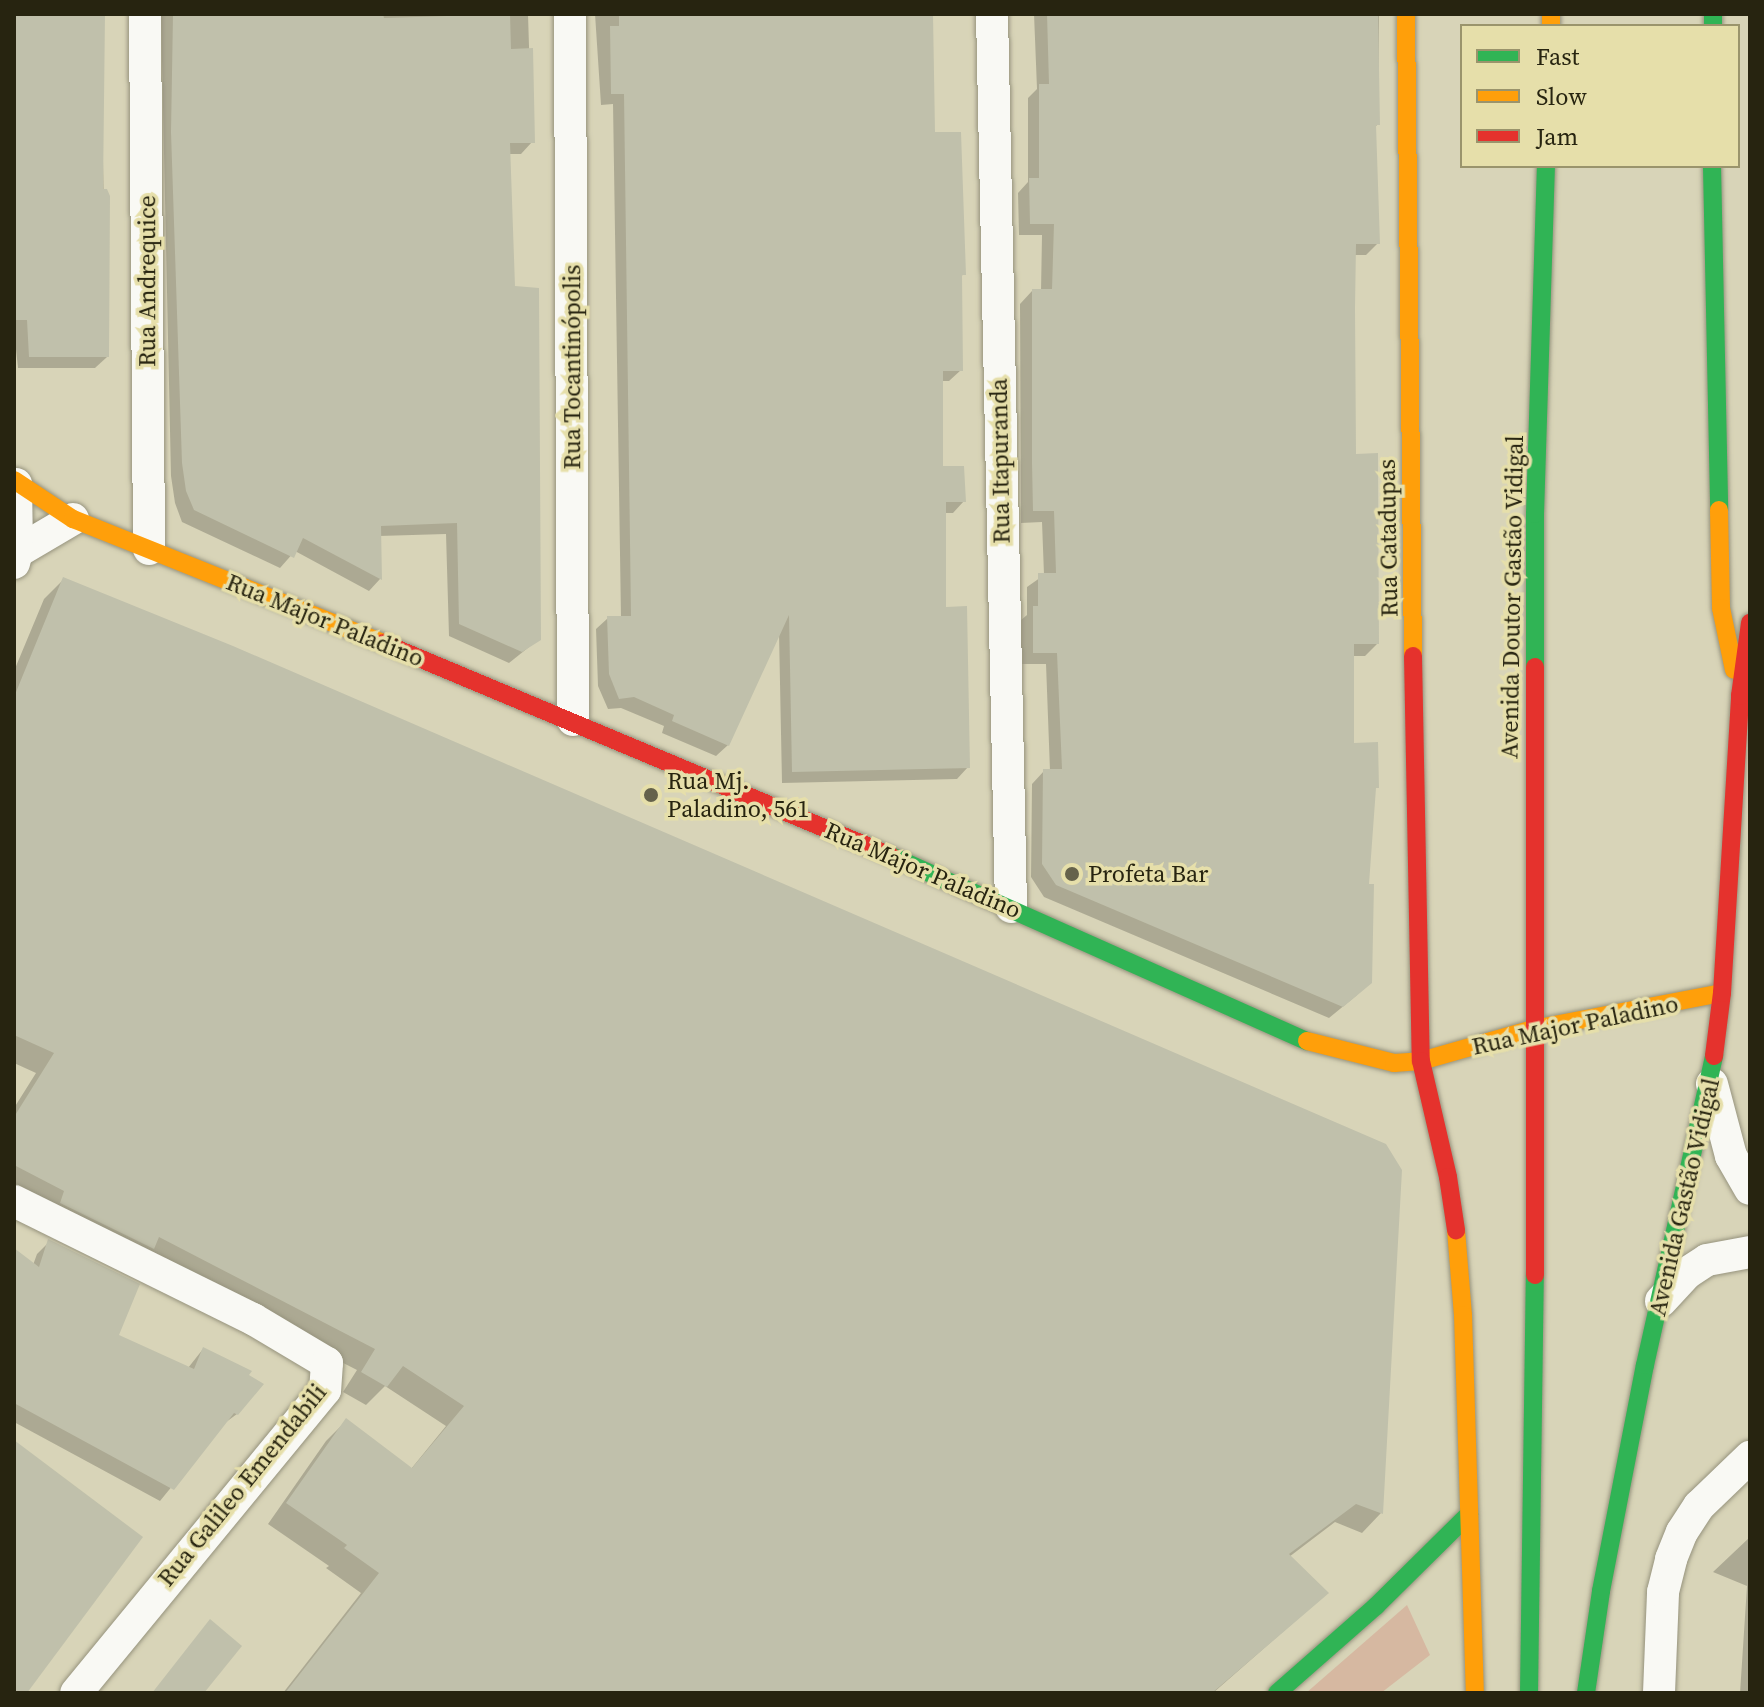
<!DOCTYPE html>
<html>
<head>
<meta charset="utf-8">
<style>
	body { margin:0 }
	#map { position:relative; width:1764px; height:1707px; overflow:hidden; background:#d8d4b8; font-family:"Source Serif 4",serif }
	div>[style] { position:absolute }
	.green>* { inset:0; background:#d6b8a1 }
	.shadow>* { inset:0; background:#0003 }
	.building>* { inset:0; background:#c0c0ab }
	.roads { filter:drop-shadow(0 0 2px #96937d) drop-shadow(0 0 2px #96937d) }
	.street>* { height:32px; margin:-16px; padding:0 16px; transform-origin:16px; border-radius:16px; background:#f9f9f4 }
	.fast>* { height:18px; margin:-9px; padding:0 9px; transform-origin:9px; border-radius:9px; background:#30b455 }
	.slow>* { height:18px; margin:-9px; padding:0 9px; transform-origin:9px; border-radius:9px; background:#ff9f0a }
	.jam>* { height:18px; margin:-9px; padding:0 9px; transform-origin:9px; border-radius:9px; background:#e5322d }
	.dots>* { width:22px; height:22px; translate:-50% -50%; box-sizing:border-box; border:4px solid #e6dfaa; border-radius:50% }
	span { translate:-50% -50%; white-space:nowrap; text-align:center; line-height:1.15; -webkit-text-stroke:7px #e6dfaa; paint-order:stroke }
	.street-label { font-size:24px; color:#272410 }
	.poi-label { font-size:24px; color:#272410 }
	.left { translate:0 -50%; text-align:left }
	.frame { position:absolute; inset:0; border:16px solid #272410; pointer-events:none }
	.legend { position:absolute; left:1460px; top:24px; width:280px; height:144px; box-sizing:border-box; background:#e6dfaa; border:2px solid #9a946c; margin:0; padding:10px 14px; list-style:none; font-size:24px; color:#272410 }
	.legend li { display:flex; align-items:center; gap:16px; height:40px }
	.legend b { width:40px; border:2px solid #9a946c }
</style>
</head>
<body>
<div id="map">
	<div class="green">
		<i style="clip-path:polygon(1407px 1605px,1430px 1655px,1381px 1693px,1306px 1693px)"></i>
	</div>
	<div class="shadow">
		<i style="clip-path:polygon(14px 14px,100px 14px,107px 357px,95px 368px,18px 368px,14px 331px)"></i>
		<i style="clip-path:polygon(161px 14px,528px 14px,532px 142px,521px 154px,509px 154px,513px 288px,539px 639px,509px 663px,449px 636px,446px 534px,379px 536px,380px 579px,369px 591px,295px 551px,280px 568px,182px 522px,175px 503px,171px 476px)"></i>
		<i style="clip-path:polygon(595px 14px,931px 14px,933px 134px,964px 274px,960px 277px,961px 370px,949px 381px,941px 381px,941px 468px,964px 501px,953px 513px,944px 513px,944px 609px,968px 767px,957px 779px,782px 783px,779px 633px,728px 745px,716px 756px,662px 733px,664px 726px,621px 708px,608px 709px,598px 686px,596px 629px,608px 618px,621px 618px,613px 104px,601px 105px)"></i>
		<i style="clip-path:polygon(1034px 14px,1379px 14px,1378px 124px,1374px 128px,1378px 243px,1366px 255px,1354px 255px,1354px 456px,1377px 644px,1365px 656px,1352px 656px,1352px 745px,1374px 790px,1357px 995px,1329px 1018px,1044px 897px,1031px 877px,1032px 784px,1044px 771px,1050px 771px,1046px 664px,1021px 664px,1021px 620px,1027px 615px,1027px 587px,1044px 575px,1042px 522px,1021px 523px,1020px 304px,1032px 291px,1041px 291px,1042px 235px,1019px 235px,1018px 193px,1028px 182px,1028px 98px,1037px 89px)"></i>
		<i style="clip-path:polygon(63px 580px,1400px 1171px,1381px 1513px,1362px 1533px,1335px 1522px,1289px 1557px,1327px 1593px,1213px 1693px,283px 1693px,361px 1593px,326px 1568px,329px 1566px,268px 1524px,326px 1441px,346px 1421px,411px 1469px,446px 1426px,385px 1386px,366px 1405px,343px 1392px,357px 1370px,14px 1195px,14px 1108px,36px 1073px,14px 1063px,14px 671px,44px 599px)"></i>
		<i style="clip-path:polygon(49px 1242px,117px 1336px,188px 1368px,203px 1349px,237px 1414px,222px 1425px,160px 1501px,14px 1422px,14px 1251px,33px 1265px,37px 1254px)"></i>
		<i style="clip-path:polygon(1750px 1537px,1750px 1693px,1740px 1693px,1747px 1586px,1713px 1572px)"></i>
	</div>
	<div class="building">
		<i style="clip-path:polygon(14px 14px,105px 14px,103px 189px,107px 189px,110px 196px,109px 357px,29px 357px,27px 320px,14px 320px)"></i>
		<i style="clip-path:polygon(173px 14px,383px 14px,384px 18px,510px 14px,511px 49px,533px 48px,535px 143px,510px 143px,515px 286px,539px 288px,541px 640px,522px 652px,459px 624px,457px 523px,381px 526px,382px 580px,303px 538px,294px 558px,194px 510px,186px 491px,182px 463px,171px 132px)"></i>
		<i style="clip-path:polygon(619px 14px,933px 14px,935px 132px,961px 132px,966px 275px,962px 275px,963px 371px,943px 371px,943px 466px,964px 466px,966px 502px,946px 502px,946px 607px,967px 606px,970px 768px,792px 772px,789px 615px,729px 746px,672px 721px,674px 715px,634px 697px,619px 699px,609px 674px,607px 616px,631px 616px,624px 94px,611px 94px,610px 26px,619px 26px)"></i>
		<i style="clip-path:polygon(1047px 14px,1378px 14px,1380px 125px,1376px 125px,1380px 244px,1356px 244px,1355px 308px,1356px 454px,1378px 453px,1379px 644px,1354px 644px,1354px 743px,1378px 742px,1379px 788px,1376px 788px,1369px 884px,1374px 884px,1372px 983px,1343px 1007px,1056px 885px,1042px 864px,1043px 769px,1062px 769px,1057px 653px,1033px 653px,1033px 606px,1038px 606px,1038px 573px,1056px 573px,1054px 511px,1033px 511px,1032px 463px,1032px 289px,1052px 289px,1054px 224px,1030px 224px,1029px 178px,1039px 178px,1039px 84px,1049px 84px)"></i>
		<i style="clip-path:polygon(63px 577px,233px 646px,1386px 1144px,1402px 1170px,1383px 1514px,1356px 1504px,1289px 1554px,1329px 1593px,1212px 1693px,285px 1693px,379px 1573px,344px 1548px,347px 1545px,286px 1503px,346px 1418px,412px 1468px,464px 1406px,403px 1366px,387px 1387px,361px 1372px,375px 1349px,159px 1237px,154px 1249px,60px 1203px,64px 1191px,14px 1165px,14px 1117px,54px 1053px,14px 1035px,14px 697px)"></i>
		<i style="clip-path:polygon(48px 1239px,140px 1284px,119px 1335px,194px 1369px,203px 1347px,252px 1371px,249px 1375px,264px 1384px,238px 1415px,234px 1413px,174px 1490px,14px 1403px,14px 1248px,39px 1267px)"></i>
		<i style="clip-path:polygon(14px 1440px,143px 1537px,27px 1693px,14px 1693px)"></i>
		<i style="clip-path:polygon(210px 1619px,242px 1646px,204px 1693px,152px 1693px)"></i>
	</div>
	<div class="roads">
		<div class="street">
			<i style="left:145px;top:14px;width:535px;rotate:89.57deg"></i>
			<i style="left:570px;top:14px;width:706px;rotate:89.76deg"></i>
			<i style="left:992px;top:14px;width:893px;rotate:88.78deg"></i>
			<i style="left:17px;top:552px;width:65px;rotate:-30.5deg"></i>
			<i style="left:14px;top:563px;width:11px;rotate:-75deg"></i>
			<i style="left:17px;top:552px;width:68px;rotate:-90.8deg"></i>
			<i style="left:1712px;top:1084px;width:74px;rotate:75.2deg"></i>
			<i style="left:1731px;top:1156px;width:38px;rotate:60deg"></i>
			<i style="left:14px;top:1201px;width:267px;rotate:26.3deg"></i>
			<i style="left:253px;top:1319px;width:86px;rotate:30.7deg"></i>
			<i style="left:327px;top:1363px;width:27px;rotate:94deg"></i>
			<i style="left:325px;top:1390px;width:392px;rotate:129.4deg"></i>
			<i style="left:1661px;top:1301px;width:38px;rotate:-47deg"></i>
			<i style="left:1687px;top:1273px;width:24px;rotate:-33deg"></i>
			<i style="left:1707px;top:1260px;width:44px;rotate:-10.5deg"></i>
			<i style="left:1659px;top:1693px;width:101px;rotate:-87.7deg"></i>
			<i style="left:1663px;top:1592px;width:34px;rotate:-76deg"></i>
			<i style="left:1671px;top:1559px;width:29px;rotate:-68deg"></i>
			<i style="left:1682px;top:1532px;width:31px;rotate:-57deg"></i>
			<i style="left:1699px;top:1506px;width:71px;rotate:-43.9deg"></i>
		</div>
		<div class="fast">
			<i style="left:1713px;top:14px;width:12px;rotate:90deg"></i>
			<i style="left:1712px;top:166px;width:344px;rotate:88.8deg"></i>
			<i style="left:1535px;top:667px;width:153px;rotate:-90deg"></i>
			<i style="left:1535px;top:514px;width:348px;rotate:-88.2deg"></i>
			<i style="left:891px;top:856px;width:455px;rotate:24deg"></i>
			<i style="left:1277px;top:1693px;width:132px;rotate:-41.3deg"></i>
			<i style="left:1376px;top:1606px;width:131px;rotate:-44.7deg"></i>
			<i style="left:1529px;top:1693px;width:418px;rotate:-89.2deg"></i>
			<i style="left:1586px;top:1693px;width:103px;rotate:-81.6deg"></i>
			<i style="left:1601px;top:1591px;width:230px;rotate:-79deg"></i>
			<i style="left:1645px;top:1365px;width:317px;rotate:-77.4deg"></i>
		</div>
		<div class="slow">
			<i style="left:1406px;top:14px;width:642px;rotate:89.38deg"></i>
			<i style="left:1551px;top:14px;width:12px;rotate:90deg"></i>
			<i style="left:14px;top:480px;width:71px;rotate:33.5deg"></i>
			<i style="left:73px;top:519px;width:334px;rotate:21.8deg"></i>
			<i style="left:1719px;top:510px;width:98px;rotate:88.8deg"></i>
			<i style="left:1721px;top:608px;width:63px;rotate:78.2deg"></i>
			<i style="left:1307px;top:1041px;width:90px;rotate:14.2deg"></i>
			<i style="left:1394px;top:1063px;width:27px;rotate:-4deg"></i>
			<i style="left:1421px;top:1061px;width:116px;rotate:-15.9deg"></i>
			<i style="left:1533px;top:1029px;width:192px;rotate:-10.8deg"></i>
			<i style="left:1456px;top:1230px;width:85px;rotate:85.3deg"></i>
			<i style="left:1463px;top:1315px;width:378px;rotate:88.2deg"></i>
		</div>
		<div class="jam">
			<i style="left:383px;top:643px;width:551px;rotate:22.75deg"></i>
			<i style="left:1413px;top:656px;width:405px;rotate:88.9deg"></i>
			<i style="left:1421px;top:1061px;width:119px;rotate:76.9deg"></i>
			<i style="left:1448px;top:1177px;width:54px;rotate:81.4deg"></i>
			<i style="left:1535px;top:667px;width:608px;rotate:90deg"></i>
			<i style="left:1714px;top:1056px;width:64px;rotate:-82.8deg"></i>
			<i style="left:1722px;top:993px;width:298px;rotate:-86.5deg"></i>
			<i style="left:1740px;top:696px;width:74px;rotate:-82.2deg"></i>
		</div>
	</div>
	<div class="dots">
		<i style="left:651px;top:795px;background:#65624b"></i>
		<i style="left:1072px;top:874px;background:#65624b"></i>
	</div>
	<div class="street-label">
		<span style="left:147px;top:281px;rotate:-90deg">Rua Andrequice</span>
		<span style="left:572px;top:367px;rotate:-90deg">Rua Tocantinópolis</span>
		<span style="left:1000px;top:461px;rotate:-91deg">Rua Itapuranda</span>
		<span style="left:1388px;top:538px;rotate:-91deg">Rua Catadupas</span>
		<span style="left:1512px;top:597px;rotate:-89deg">Avenida Doutor Gastão Vidigal</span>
		<span style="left:325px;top:620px;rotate:22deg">Rua Major Paladino</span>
		<span style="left:923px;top:870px;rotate:23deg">Rua Major Paladino</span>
		<span style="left:1575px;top:1025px;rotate:-12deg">Rua Major Paladino</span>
		<span style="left:1684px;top:1197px;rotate:-77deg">Avenida Gastão Vidigal</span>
		<span style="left:242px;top:1485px;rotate:-51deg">Rua Galileo Emendabili</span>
	</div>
	<div class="poi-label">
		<span class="left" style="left:667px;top:795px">Rua Mj.<br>Paladino, 561</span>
		<span class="left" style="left:1088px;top:874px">Profeta Bar</span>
	</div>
	<div class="frame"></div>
	<ul class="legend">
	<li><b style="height:10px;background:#30b455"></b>Fast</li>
	<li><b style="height:10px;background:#ff9f0a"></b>Slow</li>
	<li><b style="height:10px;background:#e5322d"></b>Jam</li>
	</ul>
</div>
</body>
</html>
